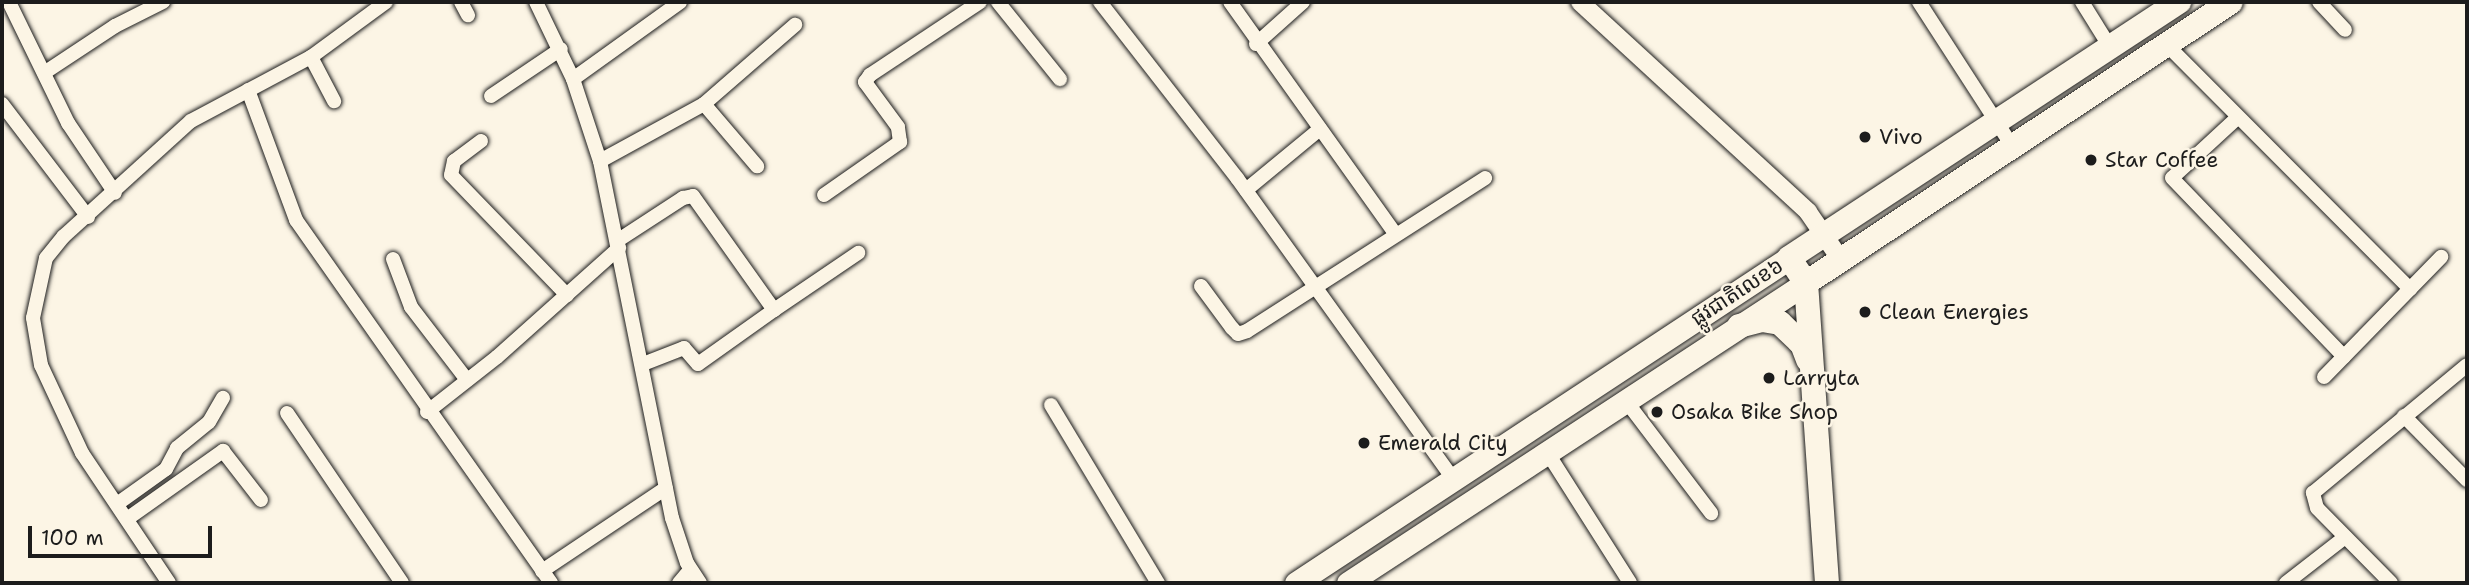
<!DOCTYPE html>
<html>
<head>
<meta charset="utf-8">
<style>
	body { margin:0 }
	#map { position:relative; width:2469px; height:585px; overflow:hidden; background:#fcf5e5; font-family:"Shantell Sans","Noto Sans Khmer",sans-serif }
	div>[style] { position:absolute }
	.roads { filter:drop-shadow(0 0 2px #1c1c1c) drop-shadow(0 0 2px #1c1c1c) }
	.minor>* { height:14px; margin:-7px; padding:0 7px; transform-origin:7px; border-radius:7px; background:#fcf5e5 }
	.tertiary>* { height:18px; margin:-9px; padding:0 9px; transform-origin:9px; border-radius:9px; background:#fcf5e5 }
	.primary>* { height:23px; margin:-11.5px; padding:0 11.5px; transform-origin:11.5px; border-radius:11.5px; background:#fcf5e5 }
	.trunk>* { height:24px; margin:-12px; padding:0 12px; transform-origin:12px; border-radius:12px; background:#fcf5e5 }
	.dots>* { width:19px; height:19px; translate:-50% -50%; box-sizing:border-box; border:4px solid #fcf5e5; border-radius:50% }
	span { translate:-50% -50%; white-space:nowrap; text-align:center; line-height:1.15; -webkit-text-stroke:5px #fcf5e5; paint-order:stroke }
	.poi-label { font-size:21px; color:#1c1c1c }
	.left { translate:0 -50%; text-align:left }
	.street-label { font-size:21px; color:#1c1c1c }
	.frame { position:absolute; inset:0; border:4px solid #1c1c1c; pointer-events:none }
	.scale { position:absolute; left:28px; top:526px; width:184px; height:32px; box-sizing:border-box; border:4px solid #1c1c1c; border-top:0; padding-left:9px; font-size:21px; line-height:24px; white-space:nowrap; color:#1c1c1c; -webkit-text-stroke:5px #fcf5e5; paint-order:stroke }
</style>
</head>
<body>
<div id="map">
	<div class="roads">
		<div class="minor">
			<i style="left:9px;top:2px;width:135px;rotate:64deg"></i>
			<i style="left:68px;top:123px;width:84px;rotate:56.1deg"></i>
			<i style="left:461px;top:2px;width:15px;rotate:62deg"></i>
			<i style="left:536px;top:2px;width:85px;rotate:64.3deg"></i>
			<i style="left:573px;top:79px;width:86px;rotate:71.8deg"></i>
			<i style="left:600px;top:161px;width:364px;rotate:78.6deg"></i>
			<i style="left:672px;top:518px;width:47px;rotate:71.6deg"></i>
			<i style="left:687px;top:563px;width:24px;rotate:57deg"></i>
			<i style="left:998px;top:2px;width:99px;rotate:51.2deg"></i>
			<i style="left:1100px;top:2px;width:223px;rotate:52.1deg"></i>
			<i style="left:1237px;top:178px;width:370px;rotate:54.3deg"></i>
			<i style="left:1230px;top:2px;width:284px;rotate:54.5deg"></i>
			<i style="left:1919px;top:2px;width:171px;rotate:57.1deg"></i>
			<i style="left:2082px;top:2px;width:53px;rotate:58.1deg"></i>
			<i style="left:2319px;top:2px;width:38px;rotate:47deg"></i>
			<i style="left:1256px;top:44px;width:63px;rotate:-41.8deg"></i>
			<i style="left:2166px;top:44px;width:346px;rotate:45.1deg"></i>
			<i style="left:311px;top:57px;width:50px;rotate:62.4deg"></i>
			<i style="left:44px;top:73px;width:85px;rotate:-33.5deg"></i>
			<i style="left:115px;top:26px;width:54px;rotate:-26.6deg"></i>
			<i style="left:573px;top:79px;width:132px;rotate:-35.7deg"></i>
			<i style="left:248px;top:90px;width:139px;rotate:69.7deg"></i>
			<i style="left:296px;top:220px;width:444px;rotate:54.9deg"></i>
			<i style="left:491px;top:96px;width:84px;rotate:-33.9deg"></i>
			<i style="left:2px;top:104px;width:142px;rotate:52.7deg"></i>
			<i style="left:704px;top:104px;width:82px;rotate:49.5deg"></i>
			<i style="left:2237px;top:118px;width:88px;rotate:137.3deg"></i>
			<i style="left:2172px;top:178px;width:248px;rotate:46.1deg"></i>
			<i style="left:481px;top:141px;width:34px;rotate:143deg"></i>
			<i style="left:454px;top:161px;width:14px;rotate:102deg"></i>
			<i style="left:451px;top:175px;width:167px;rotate:46deg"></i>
			<i style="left:600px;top:161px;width:119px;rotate:-28.7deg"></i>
			<i style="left:704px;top:104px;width:121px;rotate:-41deg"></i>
			<i style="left:1246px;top:190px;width:96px;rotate:-39.5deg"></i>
			<i style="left:824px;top:195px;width:93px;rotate:-34.9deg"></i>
			<i style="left:900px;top:142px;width:15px;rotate:-98deg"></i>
			<i style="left:898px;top:127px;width:56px;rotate:-126.3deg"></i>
			<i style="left:865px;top:82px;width:9px;rotate:-54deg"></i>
			<i style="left:870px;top:75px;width:132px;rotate:-33.6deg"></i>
			<i style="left:617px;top:241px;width:79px;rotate:-33.1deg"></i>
			<i style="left:683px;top:198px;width:10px;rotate:-11deg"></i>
			<i style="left:693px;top:196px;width:140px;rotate:54.6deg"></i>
			<i style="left:774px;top:310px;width:102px;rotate:-34.2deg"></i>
			<i style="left:393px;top:259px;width:51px;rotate:69.4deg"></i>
			<i style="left:411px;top:307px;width:92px;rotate:52.5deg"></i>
			<i style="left:1201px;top:286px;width:52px;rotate:53.6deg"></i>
			<i style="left:1232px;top:328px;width:8px;rotate:45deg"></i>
			<i style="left:1238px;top:334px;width:9px;rotate:-18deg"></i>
			<i style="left:1247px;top:331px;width:283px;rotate:-32.7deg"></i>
			<i style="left:643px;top:364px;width:44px;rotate:-21.3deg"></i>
			<i style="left:684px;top:348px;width:21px;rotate:49deg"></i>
			<i style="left:698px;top:364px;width:93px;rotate:-35.4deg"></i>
			<i style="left:2324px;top:377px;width:168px;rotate:-45.7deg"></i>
			<i style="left:1626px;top:401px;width:141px;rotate:52.8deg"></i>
			<i style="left:1051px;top:405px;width:208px;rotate:59deg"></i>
			<i style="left:427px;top:412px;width:89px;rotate:-38.2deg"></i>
			<i style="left:497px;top:357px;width:164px;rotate:-41.8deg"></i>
			<i style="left:287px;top:413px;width:205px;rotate:55.9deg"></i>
			<i style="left:2404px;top:416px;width:90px;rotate:45.5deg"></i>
			<i style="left:1547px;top:452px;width:155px;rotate:57.6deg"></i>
			<i style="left:117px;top:504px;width:60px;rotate:-35.5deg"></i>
			<i style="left:166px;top:469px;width:24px;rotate:-62deg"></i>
			<i style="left:177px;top:448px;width:41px;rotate:-39.1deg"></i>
			<i style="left:209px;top:422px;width:28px;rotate:-60deg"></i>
			<i style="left:127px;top:519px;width:118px;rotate:-35.3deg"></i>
			<i style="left:223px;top:451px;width:62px;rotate:52.2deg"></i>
			<i style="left:542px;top:571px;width:149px;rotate:-33.8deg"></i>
			<i style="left:169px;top:583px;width:156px;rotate:-123.8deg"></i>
			<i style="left:82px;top:453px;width:97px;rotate:-115deg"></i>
			<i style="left:41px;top:365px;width:48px;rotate:-99.7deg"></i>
			<i style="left:33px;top:318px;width:61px;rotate:-77.8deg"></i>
			<i style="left:46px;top:258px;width:28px;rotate:-51deg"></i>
			<i style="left:64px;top:236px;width:171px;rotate:-42.2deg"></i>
			<i style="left:191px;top:121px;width:136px;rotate:-28.1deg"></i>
			<i style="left:311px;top:57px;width:93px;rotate:-36.3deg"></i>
			<i style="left:679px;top:583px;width:17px;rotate:-50deg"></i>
			<i style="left:2286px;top:583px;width:75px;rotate:-37.9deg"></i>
			<i style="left:2391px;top:583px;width:105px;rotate:-134.6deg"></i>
			<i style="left:2317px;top:508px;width:16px;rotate:-105deg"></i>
			<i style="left:2313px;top:493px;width:200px;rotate:-39.7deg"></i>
		</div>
		<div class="tertiary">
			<i style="left:1580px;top:2px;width:310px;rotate:42.6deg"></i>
			<i style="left:1808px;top:212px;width:58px;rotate:55.5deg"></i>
		</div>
		<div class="primary">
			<i style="left:1296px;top:583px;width:590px;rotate:-33.39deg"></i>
			<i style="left:1348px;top:583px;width:548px;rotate:-33.23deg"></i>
		</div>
		<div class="trunk">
			<i style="left:1806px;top:283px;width:509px;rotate:-33.47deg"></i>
			<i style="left:1739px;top:326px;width:24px;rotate:-15deg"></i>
			<i style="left:1762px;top:320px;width:18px;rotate:9deg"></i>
			<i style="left:1780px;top:323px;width:30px;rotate:44deg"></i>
			<i style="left:1802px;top:344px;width:17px;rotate:69deg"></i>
			<i style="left:1827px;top:583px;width:301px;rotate:-94deg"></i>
			<i style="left:1806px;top:283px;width:30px;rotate:-124deg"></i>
			<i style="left:1789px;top:258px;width:467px;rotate:-33.3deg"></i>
		</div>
	</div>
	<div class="dots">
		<i style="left:1865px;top:137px;background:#1c1c1c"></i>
		<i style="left:2091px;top:160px;background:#1c1c1c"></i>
		<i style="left:1865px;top:312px;background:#1c1c1c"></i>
		<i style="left:1769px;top:378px;background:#1c1c1c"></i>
		<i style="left:1657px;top:412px;background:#1c1c1c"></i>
		<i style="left:1364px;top:443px;background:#1c1c1c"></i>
	</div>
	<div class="poi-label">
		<span class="left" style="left:1879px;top:137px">Vivo</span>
		<span class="left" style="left:2105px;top:160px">Star Coffee</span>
		<span class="left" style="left:1879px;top:312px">Clean Energies</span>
		<span class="left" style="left:1783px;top:378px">Larryta</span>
		<span class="left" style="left:1671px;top:412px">Osaka Bike Shop</span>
		<span class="left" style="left:1378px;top:443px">Emerald City</span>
	</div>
	<div class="street-label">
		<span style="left:1737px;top:292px;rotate:-33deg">ផ្លូវជាតិលេខ៦</span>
	</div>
	<div class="frame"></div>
	<div class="scale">100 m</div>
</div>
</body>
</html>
